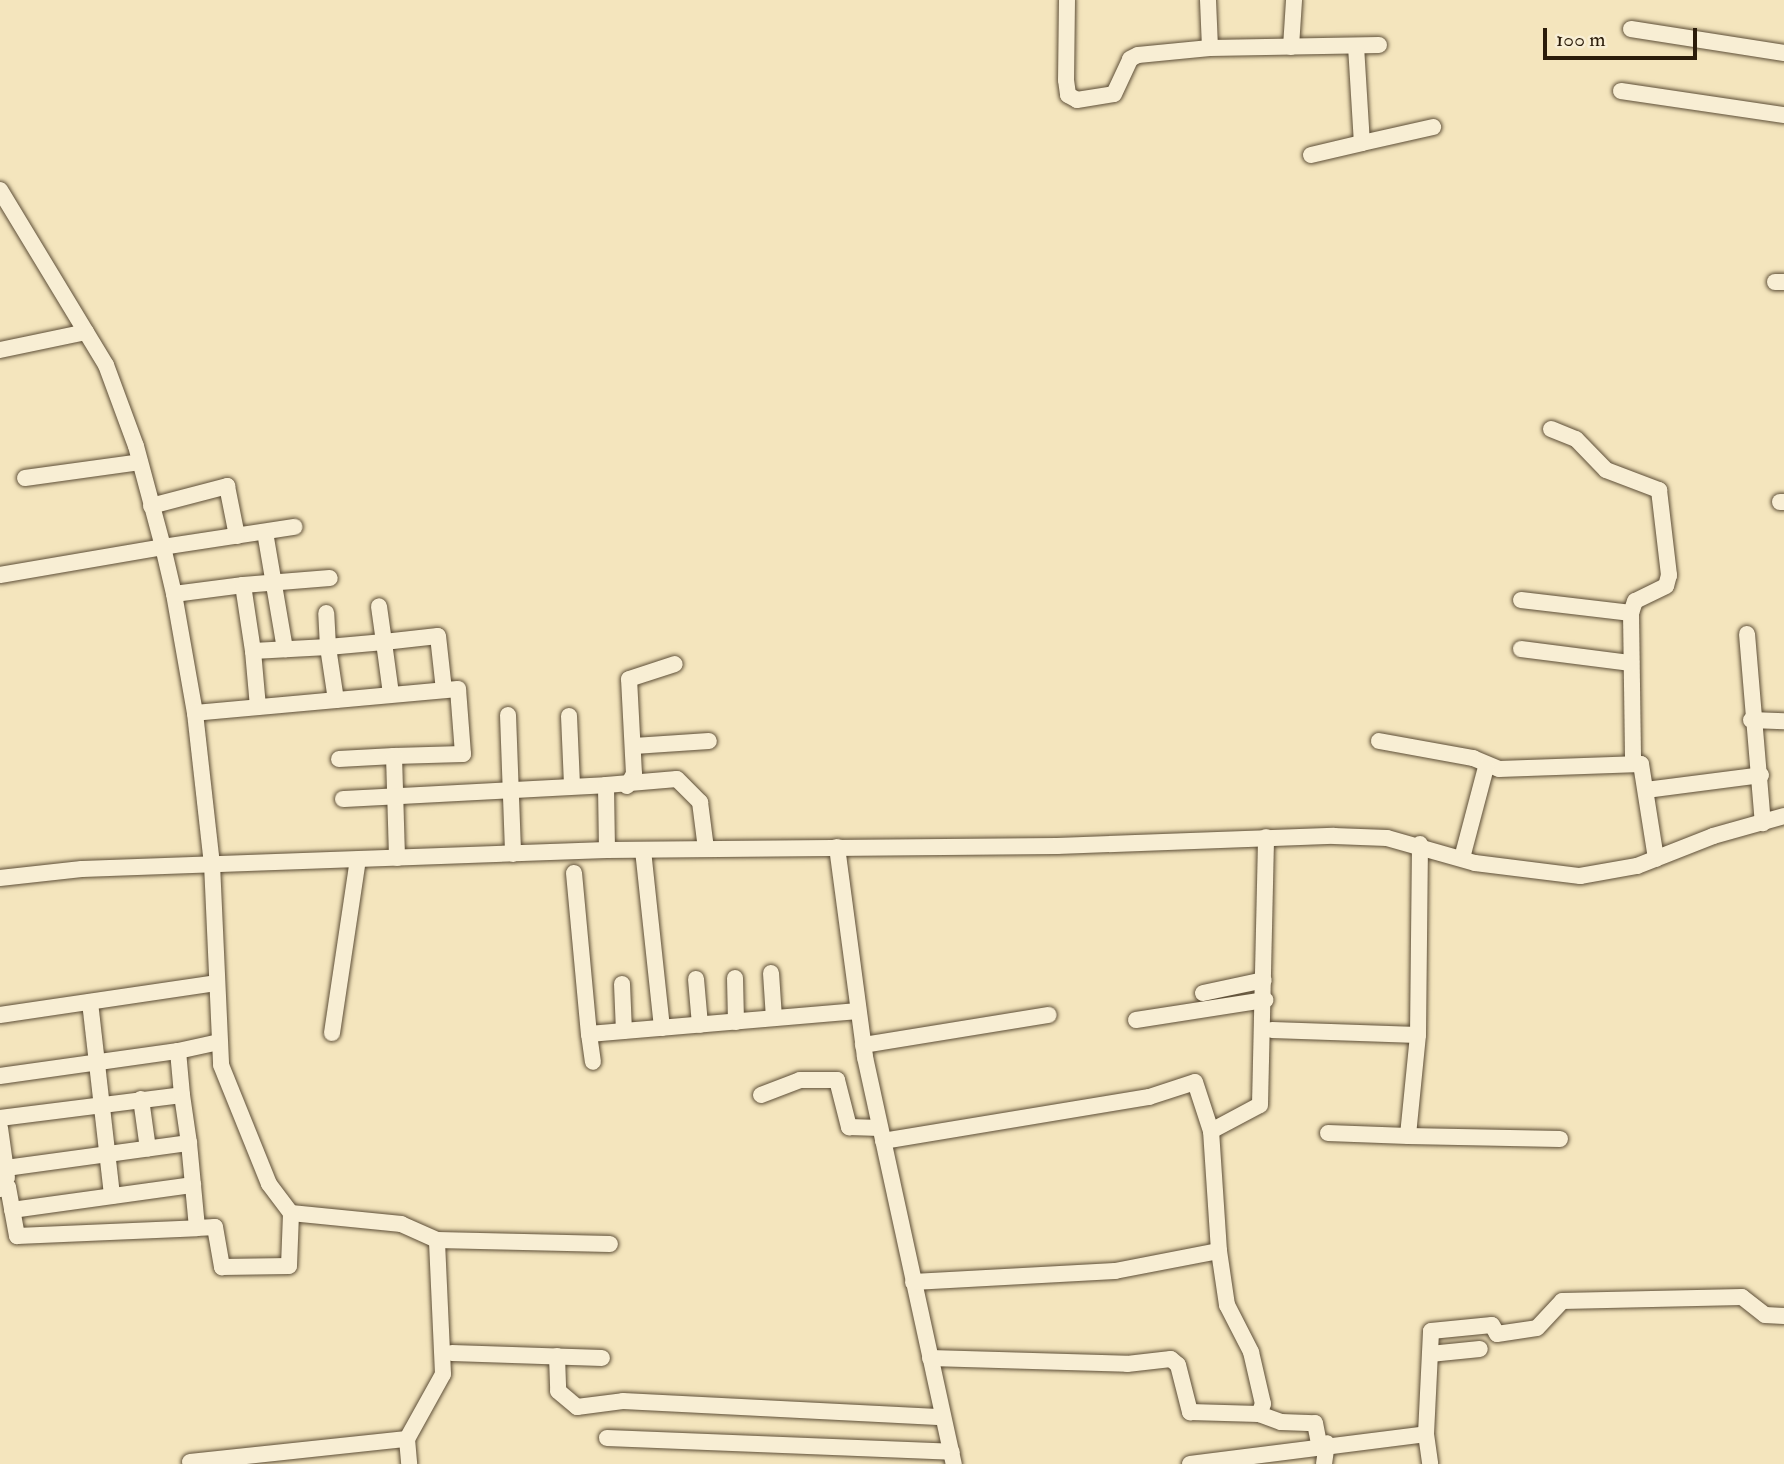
<!DOCTYPE html>
<html>
<head>
<meta charset="utf-8">
<style>
	body { margin:0 }
	#map { position:relative; width:1784px; height:1464px; overflow:hidden; background:#f4e5bd; font-family:"IM FELL Double Pica",serif }
	div>[style] { position:absolute }
	.roads { filter:drop-shadow(0 0 2px #5d4e37) drop-shadow(0 0 2px #5d4e37) }
	.minor>* { height:16px; margin:-8px; padding:0 8px; transform-origin:8px; border-radius:8px; background:#f8eed4 }
	span { translate:-50% -50%; white-space:nowrap; text-align:center; line-height:1.15; -webkit-text-stroke:5px #f8eed4; paint-order:stroke }
	.scale { position:absolute; left:1543px; top:28px; width:154px; height:32px; box-sizing:border-box; border:4px solid #2b1c0a; border-top:0; padding-left:9px; font-size:21px; line-height:24px; white-space:nowrap; color:#2b1c0a; -webkit-text-stroke:5px #f8eed4; paint-order:stroke }
</style>
</head>
<body>
<div id="map">
	<div class="roads">
		<div class="minor">
			<i style="left:1067px;top:0;width:80px;rotate:90.7deg"></i>
			<i style="left:1066px;top:80px;width:15px;rotate:82deg"></i>
			<i style="left:1068px;top:95px;width:10px;rotate:29deg"></i>
			<i style="left:1077px;top:100px;width:37px;rotate:-9deg"></i>
			<i style="left:1114px;top:94px;width:38px;rotate:-65deg"></i>
			<i style="left:1130px;top:59px;width:9px;rotate:-27deg"></i>
			<i style="left:1138px;top:55px;width:72px;rotate:-5.6deg"></i>
			<i style="left:1208px;top:0;width:48px;rotate:87.6deg"></i>
			<i style="left:1210px;top:48px;width:169px;rotate:-1deg"></i>
			<i style="left:1631px;top:29px;width:155px;rotate:8.9deg"></i>
			<i style="left:1356px;top:46px;width:97px;rotate:86.5deg"></i>
			<i style="left:1362px;top:143px;width:73px;rotate:-12.7deg"></i>
			<i style="left:1291px;top:47px;width:47px;rotate:-86.3deg"></i>
			<i style="left:1621px;top:91px;width:165px;rotate:8.4deg"></i>
			<i style="left:1311px;top:155px;width:52px;rotate:-13.2deg"></i>
			<i style="left:0;top:190px;width:205px;rotate:58.8deg"></i>
			<i style="left:106px;top:365px;width:86px;rotate:69.7deg"></i>
			<i style="left:136px;top:446px;width:105px;rotate:75deg"></i>
			<i style="left:163px;top:547px;width:133px;rotate:-8.7deg"></i>
			<i style="left:1775px;top:282px;width:9px"></i>
			<i style="left:0;top:350px;width:88px;rotate:-11.8deg"></i>
			<i style="left:1551px;top:429px;width:27px;rotate:22deg"></i>
			<i style="left:1576px;top:439px;width:43px;rotate:45.9deg"></i>
			<i style="left:1606px;top:470px;width:57px;rotate:20.7deg"></i>
			<i style="left:1659px;top:490px;width:86px;rotate:83.3deg"></i>
			<i style="left:1669px;top:575px;width:11px;rotate:105deg"></i>
			<i style="left:1666px;top:586px;width:34px;rotate:154deg"></i>
			<i style="left:1635px;top:601px;width:13px;rotate:108deg"></i>
			<i style="left:25px;top:478px;width:116px;rotate:-7.9deg"></i>
			<i style="left:1780px;top:502px;width:4px"></i>
			<i style="left:151px;top:506px;width:79px;rotate:-14.7deg"></i>
			<i style="left:227px;top:486px;width:51px;rotate:78.7deg"></i>
			<i style="left:265px;top:532px;width:119px;rotate:80.3deg"></i>
			<i style="left:0;top:575px;width:165px;rotate:-9.7deg"></i>
			<i style="left:163px;top:547px;width:48px;rotate:76.8deg"></i>
			<i style="left:243px;top:585px;width:87px;rotate:-4.6deg"></i>
			<i style="left:1521px;top:600px;width:111px;rotate:6.7deg"></i>
			<i style="left:1631px;top:613px;width:148px;rotate:89.2deg"></i>
			<i style="left:1747px;top:634px;width:190px;rotate:85.2deg"></i>
			<i style="left:1521px;top:649px;width:111px;rotate:7.3deg"></i>
			<i style="left:253px;top:651px;width:56px;rotate:84.9deg"></i>
			<i style="left:391px;top:694px;width:52px;rotate:-97.7deg"></i>
			<i style="left:384px;top:642px;width:54px;rotate:-6.3deg"></i>
			<i style="left:438px;top:636px;width:54px;rotate:83.7deg"></i>
			<i style="left:336px;top:700px;width:54px;rotate:-98.6deg"></i>
			<i style="left:328px;top:647px;width:56px;rotate:-5.1deg"></i>
			<i style="left:384px;top:642px;width:36px;rotate:-98deg"></i>
			<i style="left:195px;top:713px;width:121px;rotate:-100deg"></i>
			<i style="left:174px;top:594px;width:70px;rotate:-7.4deg"></i>
			<i style="left:243px;top:585px;width:67px;rotate:81.4deg"></i>
			<i style="left:253px;top:651px;width:75px;rotate:-3.1deg"></i>
			<i style="left:328px;top:647px;width:34px;rotate:-93deg"></i>
			<i style="left:508px;top:715px;width:139px;rotate:87.9deg"></i>
			<i style="left:569px;top:716px;width:68px;rotate:87.5deg"></i>
			<i style="left:1751px;top:720px;width:33px;rotate:2deg"></i>
			<i style="left:1379px;top:741px;width:96px;rotate:10.3deg"></i>
			<i style="left:1473px;top:758px;width:28px;rotate:23deg"></i>
			<i style="left:1499px;top:769px;width:142px;rotate:-2deg"></i>
			<i style="left:1641px;top:764px;width:96px;rotate:81deg"></i>
			<i style="left:634px;top:746px;width:75px;rotate:-3.8deg"></i>
			<i style="left:394px;top:756px;width:69px;rotate:-1.7deg"></i>
			<i style="left:463px;top:754px;width:65px;rotate:-94.4deg"></i>
			<i style="left:458px;top:689px;width:264px;rotate:174.8deg"></i>
			<i style="left:195px;top:713px;width:152px;rotate:83.6deg"></i>
			<i style="left:212px;top:864px;width:201px;rotate:87.4deg"></i>
			<i style="left:221px;top:1065px;width:128px;rotate:68deg"></i>
			<i style="left:269px;top:1184px;width:36px;rotate:53deg"></i>
			<i style="left:291px;top:1213px;width:111px;rotate:5.7deg"></i>
			<i style="left:401px;top:1224px;width:39px;rotate:24deg"></i>
			<i style="left:437px;top:1240px;width:173px;rotate:1.3deg"></i>
			<i style="left:339px;top:759px;width:55px;rotate:-3.1deg"></i>
			<i style="left:394px;top:756px;width:102px;rotate:88.3deg"></i>
			<i style="left:627px;top:786px;width:14px;rotate:-60deg"></i>
			<i style="left:634px;top:774px;width:95px;rotate:-93deg"></i>
			<i style="left:629px;top:679px;width:48px;rotate:-18.1deg"></i>
			<i style="left:1646px;top:790px;width:116px;rotate:-7.4deg"></i>
			<i style="left:343px;top:799px;width:263px;rotate:-3deg"></i>
			<i style="left:1420px;top:844px;width:191px;rotate:90.6deg"></i>
			<i style="left:1418px;top:1035px;width:101px;rotate:95.7deg"></i>
			<i style="left:1408px;top:1136px;width:152px;rotate:1.1deg"></i>
			<i style="left:837px;top:847px;width:212px;rotate:82.4deg"></i>
			<i style="left:865px;top:1057px;width:417px;rotate:77.7deg"></i>
			<i style="left:607px;top:850px;width:65px;rotate:-90.9deg"></i>
			<i style="left:606px;top:785px;width:71px;rotate:-4.8deg"></i>
			<i style="left:677px;top:779px;width:33px;rotate:45deg"></i>
			<i style="left:700px;top:802px;width:47px;rotate:82.7deg"></i>
			<i style="left:643px;top:850px;width:179px;rotate:83.9deg"></i>
			<i style="left:1462px;top:858px;width:94px;rotate:-75.2deg"></i>
			<i style="left:574px;top:873px;width:162px;rotate:84.7deg"></i>
			<i style="left:589px;top:1034px;width:270px;rotate:-4.9deg"></i>
			<i style="left:0;top:878px;width:82px;rotate:-6.3deg"></i>
			<i style="left:82px;top:869px;width:525px;rotate:-2.07deg"></i>
			<i style="left:607px;top:850px;width:450px;rotate:-0.5deg"></i>
			<i style="left:1057px;top:846px;width:277px;rotate:-2.1deg"></i>
			<i style="left:1334px;top:836px;width:53px;rotate:2.2deg"></i>
			<i style="left:1387px;top:838px;width:91px;rotate:15.9deg"></i>
			<i style="left:1475px;top:863px;width:106px;rotate:7.1deg"></i>
			<i style="left:1580px;top:876px;width:58px;rotate:-10deg"></i>
			<i style="left:1637px;top:866px;width:82px;rotate:-21.5deg"></i>
			<i style="left:1713px;top:836px;width:74px;rotate:-15.7deg"></i>
			<i style="left:771px;top:973px;width:45px;rotate:86.2deg"></i>
			<i style="left:735px;top:978px;width:44px;rotate:88.7deg"></i>
			<i style="left:696px;top:979px;width:46px;rotate:85deg"></i>
			<i style="left:622px;top:984px;width:47px;rotate:87.6deg"></i>
			<i style="left:1203px;top:993px;width:62px;rotate:-12deg"></i>
			<i style="left:90px;top:1002px;width:195px;rotate:83.5deg"></i>
			<i style="left:0;top:1015px;width:218px;rotate:-8.4deg"></i>
			<i style="left:1136px;top:1020px;width:131px;rotate:-8.8deg"></i>
			<i style="left:1272px;top:1030px;width:146px;rotate:2deg"></i>
			<i style="left:332px;top:1033px;width:175px;rotate:-81.5deg"></i>
			<i style="left:589px;top:1034px;width:28px;rotate:82deg"></i>
			<i style="left:863px;top:1045px;width:188px;rotate:-9.2deg"></i>
			<i style="left:178px;top:1051px;width:42px;rotate:-12.4deg"></i>
			<i style="left:0;top:1076px;width:180px;rotate:-8deg"></i>
			<i style="left:178px;top:1051px;width:44px;rotate:84.8deg"></i>
			<i style="left:761px;top:1095px;width:42px;rotate:-21deg"></i>
			<i style="left:800px;top:1080px;width:37px"></i>
			<i style="left:837px;top:1080px;width:49px;rotate:75.7deg"></i>
			<i style="left:849px;top:1127px;width:31px;rotate:2deg"></i>
			<i style="left:141px;top:1099px;width:50px;rotate:82deg"></i>
			<i style="left:0;top:1118px;width:183px;rotate:-7.2deg"></i>
			<i style="left:182px;top:1095px;width:49px;rotate:81.7deg"></i>
			<i style="left:0;top:1128px;width:50px;rotate:82deg"></i>
			<i style="left:1328px;top:1133px;width:80px;rotate:2.1deg"></i>
			<i style="left:883px;top:1141px;width:270px;rotate:-9.4deg"></i>
			<i style="left:1149px;top:1097px;width:48px;rotate:-18.1deg"></i>
			<i style="left:1195px;top:1082px;width:52px;rotate:71.9deg"></i>
			<i style="left:6px;top:1168px;width:185px;rotate:-7.8deg"></i>
			<i style="left:189px;top:1143px;width:85px;rotate:84.6deg"></i>
			<i style="left:197px;top:1228px;width:18px;rotate:-3deg"></i>
			<i style="left:215px;top:1227px;width:41px;rotate:80.1deg"></i>
			<i style="left:222px;top:1267px;width:67px;rotate:-0.9deg"></i>
			<i style="left:289px;top:1266px;width:53px;rotate:-87.8deg"></i>
			<i style="left:0;top:1189px;width:8px;rotate:-14deg"></i>
			<i style="left:8px;top:1187px;width:50px;rotate:79.6deg"></i>
			<i style="left:17px;top:1236px;width:180px;rotate:-2.5deg"></i>
			<i style="left:12px;top:1210px;width:183px;rotate:-7.9deg"></i>
			<i style="left:1219px;top:1251px;width:55px;rotate:81.6deg"></i>
			<i style="left:1227px;top:1305px;width:53px;rotate:62.9deg"></i>
			<i style="left:1251px;top:1352px;width:53px;rotate:77deg"></i>
			<i style="left:1263px;top:1404px;width:11px;rotate:112deg"></i>
			<i style="left:1259px;top:1414px;width:23px;rotate:20deg"></i>
			<i style="left:1281px;top:1422px;width:34px;rotate:2deg"></i>
			<i style="left:1315px;top:1423px;width:21px;rotate:79deg"></i>
			<i style="left:913px;top:1282px;width:202px;rotate:-3.1deg"></i>
			<i style="left:1115px;top:1271px;width:106px;rotate:-10.9deg"></i>
			<i style="left:1219px;top:1251px;width:120px;rotate:-93.8deg"></i>
			<i style="left:1211px;top:1131px;width:55px;rotate:-28deg"></i>
			<i style="left:1260px;top:1105px;width:268px;rotate:-88.7deg"></i>
			<i style="left:452px;top:1353px;width:150px;rotate:1.9deg"></i>
			<i style="left:1430px;top:1354px;width:50px;rotate:-5.7deg"></i>
			<i style="left:557px;top:1356px;width:35px;rotate:88deg"></i>
			<i style="left:558px;top:1391px;width:25px;rotate:40deg"></i>
			<i style="left:577px;top:1407px;width:46px;rotate:-7.4deg"></i>
			<i style="left:623px;top:1401px;width:320px;rotate:2.9deg"></i>
			<i style="left:930px;top:1358px;width:197px;rotate:1.7deg"></i>
			<i style="left:1127px;top:1364px;width:44px;rotate:-6.5deg"></i>
			<i style="left:1171px;top:1359px;width:9px;rotate:41deg"></i>
			<i style="left:1178px;top:1365px;width:49px;rotate:75.7deg"></i>
			<i style="left:1190px;top:1412px;width:69px;rotate:1.7deg"></i>
			<i style="left:1426px;top:1434px;width:30px;rotate:82deg"></i>
			<i style="left:607px;top:1438px;width:345px;rotate:2.3deg"></i>
			<i style="left:407px;top:1439px;width:25px;rotate:85deg"></i>
			<i style="left:190px;top:1462px;width:218px;rotate:-6.1deg"></i>
			<i style="left:407px;top:1439px;width:74px;rotate:-61deg"></i>
			<i style="left:443px;top:1374px;width:134px;rotate:-92.6deg"></i>
			<i style="left:1190px;top:1464px;width:238px;rotate:-7.2deg"></i>
			<i style="left:1426px;top:1434px;width:103px;rotate:-87.2deg"></i>
			<i style="left:1431px;top:1331px;width:61px;rotate:-5.6deg"></i>
			<i style="left:1492px;top:1325px;width:10px;rotate:61deg"></i>
			<i style="left:1497px;top:1334px;width:40px;rotate:-8.5deg"></i>
			<i style="left:1537px;top:1328px;width:37px;rotate:-47deg"></i>
			<i style="left:1562px;top:1301px;width:180px;rotate:-1.3deg"></i>
			<i style="left:1742px;top:1297px;width:29px;rotate:38deg"></i>
			<i style="left:1765px;top:1315px;width:19px;rotate:3deg"></i>
			<i style="left:1324px;top:1464px;width:21px;rotate:-82deg"></i>
		</div>
	</div>
	<div class="scale">100 m</div>
</div>
</body>
</html>
